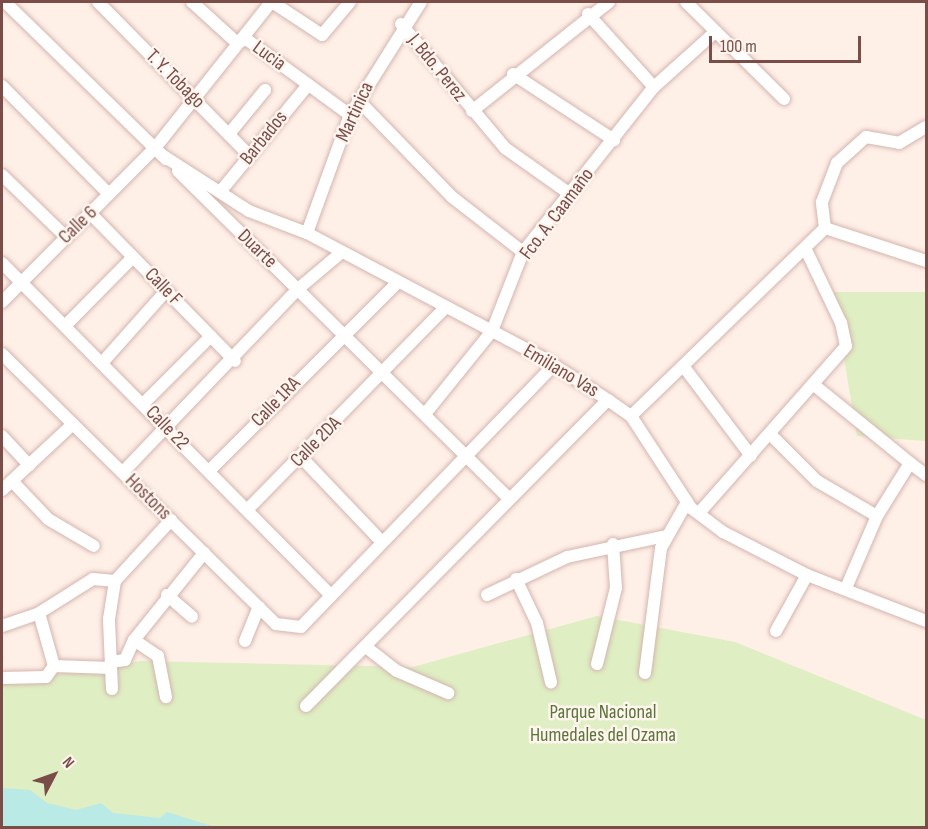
<!DOCTYPE html>
<html>
<head>
<meta charset="utf-8">
<style>
	body { margin:0 }
	#map { position:relative; width:928px; height:829px; overflow:hidden; background:#feefe7; font-family:"Sofia Sans Condensed",sans-serif }
	div>[style] { position:absolute }
	.green>* { inset:0; background:#dfeec3 }
	.water>* { inset:0; background:#b9eae5 }
	.roads { filter:drop-shadow(0 0 2px #d4b5ae) drop-shadow(0 0 2px #d4b5ae) }
	.minor>* { height:12px; margin:-6px; padding:0 6px; transform-origin:6px; border-radius:6px; background:#fff }
	span { translate:-50% -50%; white-space:nowrap; text-align:center; line-height:1.15; -webkit-text-stroke:5px #fff5ef; paint-order:stroke }
	.street-label { font-size:20px; color:#7b4d48 }
	.park-label { font-size:20px; color:#5b7539 }
	.frame { position:absolute; inset:0; border:3px solid #7b4d48; pointer-events:none }
	.north { position:absolute; left:24px; top:745px; width:60px; height:60px; -webkit-text-stroke:4px #fff5ef; paint-order:stroke; rotate:49deg; font-size:16px; font-weight:700; line-height:24px; text-align:center; color:#7b4d48 }
	.north::after { content:''; display:block; margin:auto; width:21px; height:27px; background:#7b4d48; clip-path:polygon(50% 0,100% 100%,50% 72%,0 100%) }
	.scale { position:absolute; left:709px; top:36px; width:152px; height:27px; box-sizing:border-box; border:3px solid #7b4d48; border-top:0; padding-left:8px; font-size:18px; line-height:21px; white-space:nowrap; color:#7b4d48; -webkit-text-stroke:4px #fff5ef; paint-order:stroke }
</style>
</head>
<body>
<div id="map">
	<div class="green">
		<i style="clip-path:polygon(833px 292px,926px 292px,926px 441px,857px 436px)"></i>
		<i style="clip-path:polygon(597px 616px,735px 642px,926px 720px,926px 827px,2px 827px,2px 683px,141px 661px,413px 667px)"></i>
	</div>
	<div class="water">
		<i style="clip-path:polygon(2px 788px,30px 790px,47px 803px,76px 810px,101px 803px,113px 813px,160px 818px,167px 812px,215px 827px,2px 827px)"></i>
	</div>
	<div class="roads">
		<div class="minor">
			<i style="left:5px;top:2px;width:225px;rotate:44.3deg"></i>
			<i style="left:98px;top:2px;width:216px;rotate:45.4deg"></i>
			<i style="left:192px;top:2px;width:61px;rotate:42.3deg"></i>
			<i style="left:272px;top:2px;width:60px;rotate:33.4deg"></i>
			<i style="left:322px;top:35px;width:43px;rotate:-49.7deg"></i>
			<i style="left:686px;top:2px;width:138px;rotate:44.7deg"></i>
			<i style="left:588px;top:14px;width:98px;rotate:47.9deg"></i>
			<i style="left:401px;top:24px;width:162px;rotate:50deg"></i>
			<i style="left:505px;top:148px;width:80px;rotate:35.3deg"></i>
			<i style="left:237px;top:43px;width:10px;rotate:-24deg"></i>
			<i style="left:246px;top:39px;width:129px;rotate:36.2deg"></i>
			<i style="left:513px;top:74px;width:121px;rotate:33.2deg"></i>
			<i style="left:2px;top:86px;width:152px;rotate:45.3deg"></i>
			<i style="left:358px;top:100px;width:135px;rotate:45.9deg"></i>
			<i style="left:452px;top:197px;width:90px;rotate:37.8deg"></i>
			<i style="left:472px;top:111px;width:175px;rotate:-38.5deg"></i>
			<i style="left:229px;top:134px;width:57px;rotate:-50.7deg"></i>
			<i style="left:162px;top:155px;width:103px;rotate:32.8deg"></i>
			<i style="left:249px;top:211px;width:62px;rotate:20.8deg"></i>
			<i style="left:307px;top:233px;width:267px;rotate:27.9deg"></i>
			<i style="left:543px;top:358px;width:77px;rotate:32.9deg"></i>
			<i style="left:608px;top:400px;width:28px;rotate:35deg"></i>
			<i style="left:631px;top:416px;width:110px;rotate:56.9deg"></i>
			<i style="left:691px;top:508px;width:40px;rotate:37deg"></i>
			<i style="left:723px;top:532px;width:94px;rotate:27.1deg"></i>
			<i style="left:807px;top:575px;width:128px;rotate:21.1deg"></i>
			<i style="left:178px;top:171px;width:464px;rotate:44.7deg"></i>
			<i style="left:2px;top:175px;width:88px;rotate:44.1deg"></i>
			<i style="left:220px;top:192px;width:139px;rotate:-50.6deg"></i>
			<i style="left:90px;top:213px;width:207px;rotate:45.6deg"></i>
			<i style="left:825px;top:228px;width:26px;rotate:-97deg"></i>
			<i style="left:822px;top:202px;width:42px;rotate:-69deg"></i>
			<i style="left:837px;top:163px;width:39px;rotate:-42deg"></i>
			<i style="left:866px;top:137px;width:34px;rotate:10deg"></i>
			<i style="left:899px;top:143px;width:31px;rotate:-31deg"></i>
			<i style="left:307px;top:233px;width:126px;rotate:-70deg"></i>
			<i style="left:350px;top:115px;width:133px;rotate:-57.9deg"></i>
			<i style="left:2px;top:263px;width:467px;rotate:45.3deg"></i>
			<i style="left:2px;top:302px;width:217px;rotate:-45.2deg"></i>
			<i style="left:155px;top:148px;width:186px;rotate:-51.5deg"></i>
			<i style="left:66px;top:325px;width:95px;rotate:-45.4deg"></i>
			<i style="left:2px;top:354px;width:385px;rotate:44.6deg"></i>
			<i style="left:276px;top:624px;width:25px;rotate:7deg"></i>
			<i style="left:301px;top:627px;width:364px;rotate:-46deg"></i>
			<i style="left:102px;top:363px;width:96px;rotate:-48.4deg"></i>
			<i style="left:684px;top:367px;width:111px;rotate:53deg"></i>
			<i style="left:814px;top:385px;width:124px;rotate:39.1deg"></i>
			<i style="left:143px;top:404px;width:96px;rotate:-45deg"></i>
			<i style="left:425px;top:414px;width:107px;rotate:-51.1deg"></i>
			<i style="left:492px;top:331px;width:85px;rotate:-68.6deg"></i>
			<i style="left:523px;top:252px;width:211px;rotate:-51.6deg"></i>
			<i style="left:654px;top:87px;width:82px;rotate:-42deg"></i>
			<i style="left:631px;top:416px;width:270px;rotate:-44.1deg"></i>
			<i style="left:825px;top:228px;width:106px;rotate:18.1deg"></i>
			<i style="left:770px;top:434px;width:66px;rotate:45deg"></i>
			<i style="left:817px;top:481px;width:69px;rotate:30.3deg"></i>
			<i style="left:2px;top:436px;width:40px;rotate:47deg"></i>
			<i style="left:301px;top:457px;width:116px;rotate:46.4deg"></i>
			<i style="left:209px;top:471px;width:267px;rotate:-45deg"></i>
			<i style="left:123px;top:472px;width:253px;rotate:-46.3deg"></i>
			<i style="left:298px;top:289px;width:57px;rotate:-40.1deg"></i>
			<i style="left:12px;top:481px;width:52px;rotate:46.5deg"></i>
			<i style="left:48px;top:519px;width:53px;rotate:30.4deg"></i>
			<i style="left:2px;top:490px;width:97px;rotate:-42.9deg"></i>
			<i style="left:247px;top:510px;width:284px;rotate:-45.6deg"></i>
			<i style="left:699px;top:513px;width:222px;rotate:-48.6deg"></i>
			<i style="left:846px;top:346px;width:24px;rotate:-102deg"></i>
			<i style="left:841px;top:323px;width:81px;rotate:-115.6deg"></i>
			<i style="left:516px;top:579px;width:49px;rotate:64.5deg"></i>
			<i style="left:537px;top:623px;width:61px;rotate:76.7deg"></i>
			<i style="left:846px;top:588px;width:78px;rotate:-66.7deg"></i>
			<i style="left:877px;top:516px;width:62px;rotate:-58.1deg"></i>
			<i style="left:910px;top:463px;width:20px;rotate:37deg"></i>
			<i style="left:167px;top:595px;width:33px;rotate:41deg"></i>
			<i style="left:487px;top:595px;width:89px;rotate:-25.4deg"></i>
			<i style="left:567px;top:557px;width:101px;rotate:-12deg"></i>
			<i style="left:39px;top:613px;width:55px;rotate:74.2deg"></i>
			<i style="left:2px;top:626px;width:39px;rotate:-19deg"></i>
			<i style="left:39px;top:613px;width:64px;rotate:-32.2deg"></i>
			<i style="left:93px;top:579px;width:22px;rotate:5deg"></i>
			<i style="left:776px;top:631px;width:64px;rotate:-61deg"></i>
			<i style="left:134px;top:640px;width:29px;rotate:34deg"></i>
			<i style="left:158px;top:656px;width:42px;rotate:79deg"></i>
			<i style="left:245px;top:641px;width:37px;rotate:-68deg"></i>
			<i style="left:366px;top:647px;width:39px;rotate:38deg"></i>
			<i style="left:397px;top:671px;width:56px;rotate:23.3deg"></i>
			<i style="left:111px;top:662px;width:14px;rotate:-8deg"></i>
			<i style="left:125px;top:660px;width:22px;rotate:-66deg"></i>
			<i style="left:134px;top:640px;width:112px;rotate:-51.2deg"></i>
			<i style="left:597px;top:664px;width:78px;rotate:-76deg"></i>
			<i style="left:616px;top:588px;width:44px;rotate:-93.9deg"></i>
			<i style="left:54px;top:666px;width:57px;rotate:2deg"></i>
			<i style="left:645px;top:673px;width:126px;rotate:-82.7deg"></i>
			<i style="left:661px;top:548px;width:53px;rotate:-60.5deg"></i>
			<i style="left:2px;top:678px;width:44px;rotate:-1.3deg"></i>
			<i style="left:46px;top:677px;width:14px;rotate:-54deg"></i>
			<i style="left:112px;top:689px;width:70px;rotate:-92.5deg"></i>
			<i style="left:109px;top:619px;width:38px;rotate:-81deg"></i>
			<i style="left:115px;top:581px;width:83px;rotate:-47.4deg"></i>
			<i style="left:306px;top:706px;width:430px;rotate:-45.4deg"></i>
		</div>
	</div>
	<div class="street-label">
		<span style="left:269px;top:56px;rotate:36deg">Lucia</span>
		<span style="left:437px;top:68px;rotate:51deg">J. Bdo. Perez</span>
		<span style="left:175px;top:79px;rotate:45deg">T. Y. Tobago</span>
		<span style="left:355px;top:112px;rotate:-65deg">Martinica</span>
		<span style="left:264px;top:138px;rotate:-51deg">Barbados</span>
		<span style="left:557px;top:214px;rotate:-53deg">Fco. A. Caamaño</span>
		<span style="left:78px;top:225px;rotate:-44deg">Calle 6</span>
		<span style="left:257px;top:249px;rotate:44deg">Duarte</span>
		<span style="left:163px;top:287px;rotate:46deg">Calle F</span>
		<span style="left:561px;top:371px;rotate:31deg">Emiliano Vas</span>
		<span style="left:276px;top:402px;rotate:-46deg">Calle 1RA</span>
		<span style="left:167px;top:428px;rotate:46deg">Calle 22</span>
		<span style="left:316px;top:442px;rotate:-45deg">Calle 2DA</span>
		<span style="left:148px;top:497px;rotate:45deg">Hostons</span>
	</div>
	<div class="park-label">
		<span style="left:603px;top:724px">Parque Nacional<br>Humedales del Ozama</span>
	</div>
	<div class="frame"></div>
	<div class="north">N</div>
	<div class="scale">100 m</div>
</div>
</body>
</html>
